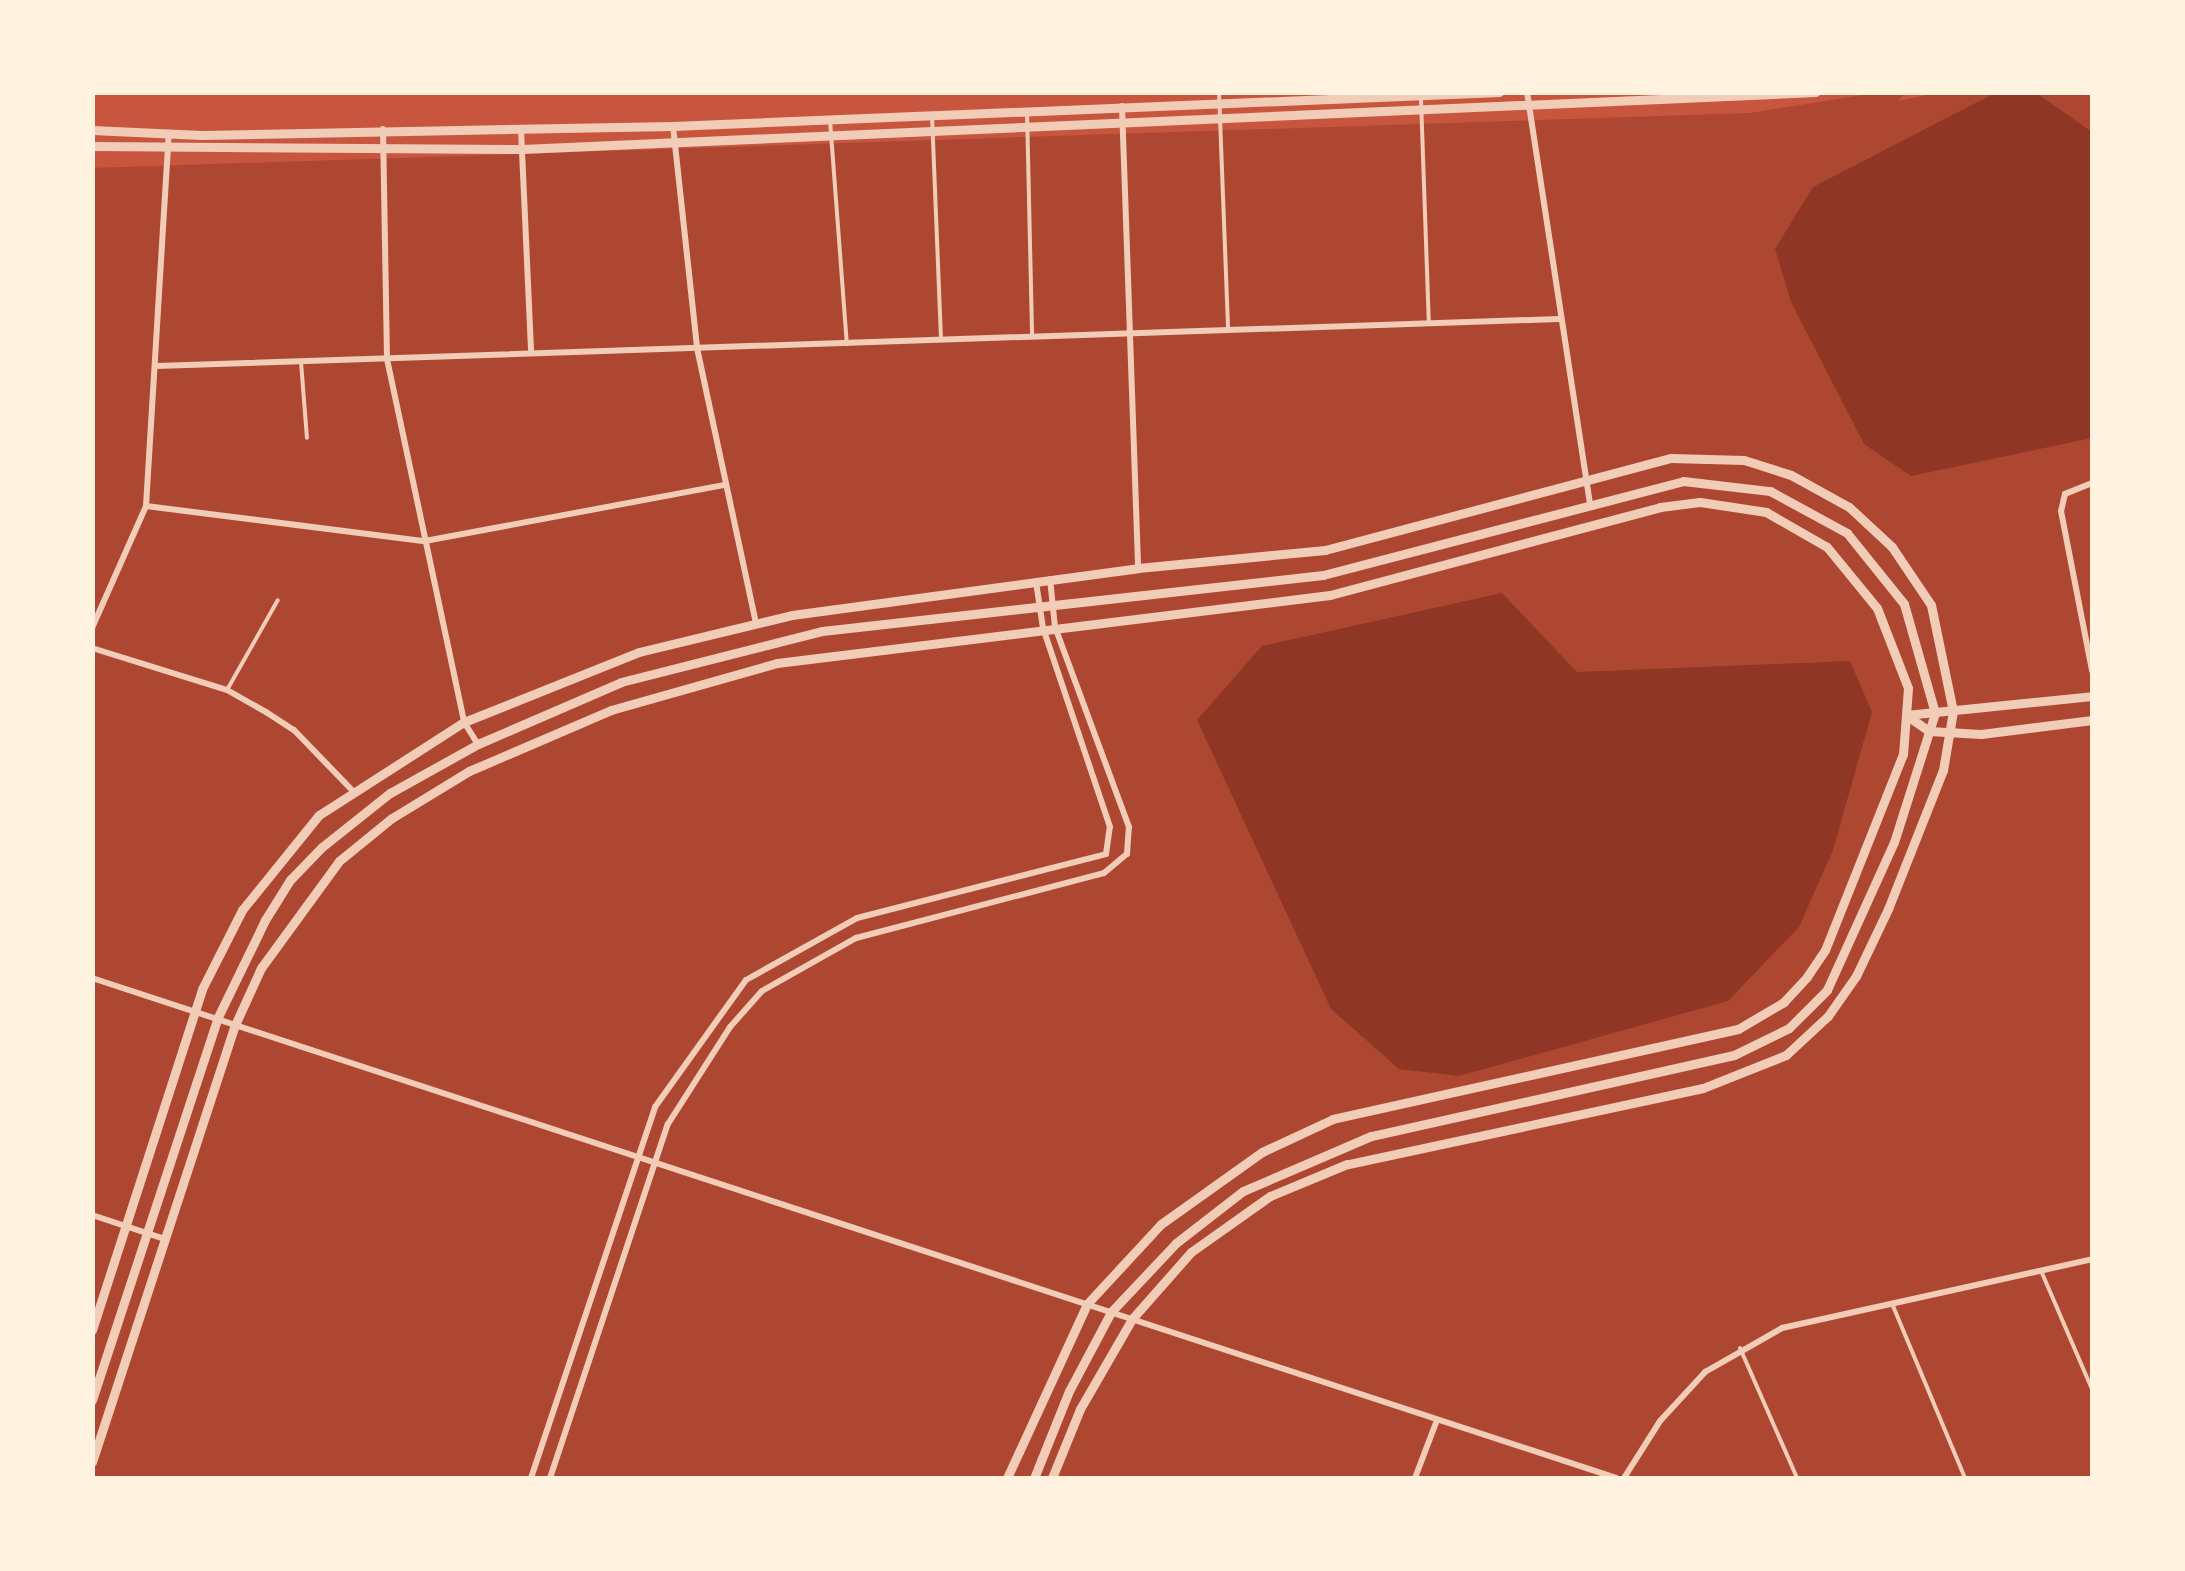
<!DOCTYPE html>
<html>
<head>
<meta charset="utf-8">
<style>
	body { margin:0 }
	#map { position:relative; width:2185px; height:1571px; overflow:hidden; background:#c8553d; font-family:Rubik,sans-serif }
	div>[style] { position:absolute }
	.green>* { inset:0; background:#ae4732 }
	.water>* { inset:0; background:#8f3625 }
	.service>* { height:4px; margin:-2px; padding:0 2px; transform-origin:2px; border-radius:2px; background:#f1ccb7 }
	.minor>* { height:6px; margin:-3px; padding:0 3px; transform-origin:3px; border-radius:3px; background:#f1ccb7 }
	.tertiary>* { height:9px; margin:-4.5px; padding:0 4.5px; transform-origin:4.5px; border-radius:4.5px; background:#f1ccb7 }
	span { translate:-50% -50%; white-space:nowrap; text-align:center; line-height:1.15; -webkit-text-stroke:10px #fff3e0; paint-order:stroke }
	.frame { position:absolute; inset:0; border:95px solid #fff3e0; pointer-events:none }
</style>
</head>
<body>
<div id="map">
	<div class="green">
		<i style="clip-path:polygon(1881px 92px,1906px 93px,1898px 101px,1941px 92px,2092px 93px,2092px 1478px,93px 1478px,92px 168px,1750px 113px)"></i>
	</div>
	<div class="water">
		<i style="clip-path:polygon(1995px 93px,2036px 93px,2092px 132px,2092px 438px,1911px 476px,1864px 444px,1791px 302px,1775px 249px,1813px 187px)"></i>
		<i style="clip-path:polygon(1502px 593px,1577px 672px,1850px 661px,1872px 712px,1833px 850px,1799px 927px,1728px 1001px,1459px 1076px,1399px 1069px,1331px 1009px,1197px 720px,1262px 646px)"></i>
	</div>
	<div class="service">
		<i style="left:732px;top:92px;width:7px"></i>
		<i style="left:1219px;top:92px;width:238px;rotate:87.8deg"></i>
		<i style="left:1421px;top:99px;width:225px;rotate:88deg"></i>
		<i style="left:1027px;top:111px;width:226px;rotate:88.7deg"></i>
		<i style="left:932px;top:115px;width:225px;rotate:87.7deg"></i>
		<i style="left:830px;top:120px;width:225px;rotate:85.7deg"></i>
		<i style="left:301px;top:362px;width:76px;rotate:85.5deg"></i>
		<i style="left:227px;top:690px;width:103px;rotate:-60.5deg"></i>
		<i style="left:2042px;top:1273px;width:126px;rotate:66.7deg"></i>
		<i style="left:1893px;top:1306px;width:186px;rotate:67.3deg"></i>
		<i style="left:1740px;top:1348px;width:142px;rotate:66.3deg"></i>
	</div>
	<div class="minor">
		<i style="left:1527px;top:92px;width:415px;rotate:81.3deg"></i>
		<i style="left:1122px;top:106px;width:462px;rotate:88deg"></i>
		<i style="left:673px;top:126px;width:223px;rotate:83.8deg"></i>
		<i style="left:697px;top:348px;width:281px;rotate:77.9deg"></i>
		<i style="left:383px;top:129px;width:230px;rotate:89deg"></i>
		<i style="left:387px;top:359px;width:371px;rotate:78deg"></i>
		<i style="left:464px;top:722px;width:26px;rotate:58deg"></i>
		<i style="left:521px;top:129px;width:224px;rotate:87.4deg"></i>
		<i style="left:156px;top:366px;width:1403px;rotate:-1.92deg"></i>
		<i style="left:2092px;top:483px;width:29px;rotate:158deg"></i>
		<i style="left:2065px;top:494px;width:17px;rotate:103deg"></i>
		<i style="left:2061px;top:511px;width:163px;rotate:79deg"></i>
		<i style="left:146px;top:506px;width:281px;rotate:7.2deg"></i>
		<i style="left:425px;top:541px;width:305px;rotate:-10.6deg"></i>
		<i style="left:92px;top:628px;width:133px;rotate:-66.1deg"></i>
		<i style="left:146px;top:506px;width:374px;rotate:-86.5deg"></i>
		<i style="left:92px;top:648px;width:141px;rotate:17.3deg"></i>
		<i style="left:227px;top:690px;width:45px;rotate:29.4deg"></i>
		<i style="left:266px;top:712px;width:33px;rotate:33deg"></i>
		<i style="left:294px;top:730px;width:82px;rotate:46deg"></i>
		<i style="left:92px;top:978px;width:1604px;rotate:18.16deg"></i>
		<i style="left:92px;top:1215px;width:77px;rotate:18.2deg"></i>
		<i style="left:531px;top:1478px;width:391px;rotate:-71.5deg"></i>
		<i style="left:655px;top:1107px;width:156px;rotate:-54.4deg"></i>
		<i style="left:746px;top:980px;width:127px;rotate:-29.2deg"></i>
		<i style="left:857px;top:918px;width:257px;rotate:-14.4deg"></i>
		<i style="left:1106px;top:854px;width:27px;rotate:-82deg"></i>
		<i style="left:1110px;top:827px;width:210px;rotate:-108.6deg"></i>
		<i style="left:1043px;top:628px;width:47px;rotate:-98.7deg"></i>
		<i style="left:550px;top:1478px;width:373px;rotate:-71.6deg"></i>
		<i style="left:668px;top:1124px;width:115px;rotate:-57.4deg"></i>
		<i style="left:730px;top:1027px;width:48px;rotate:-48.4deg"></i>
		<i style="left:762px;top:991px;width:108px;rotate:-29.4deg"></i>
		<i style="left:856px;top:938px;width:256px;rotate:-14.7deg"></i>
		<i style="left:1104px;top:873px;width:30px;rotate:-40deg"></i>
		<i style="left:1127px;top:854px;width:27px;rotate:-86deg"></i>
		<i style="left:1129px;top:827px;width:213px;rotate:-110.3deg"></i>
		<i style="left:1055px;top:627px;width:48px;rotate:-95.9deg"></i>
		<i style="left:1415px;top:1478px;width:62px;rotate:-69.2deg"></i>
		<i style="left:1624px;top:1478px;width:67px;rotate:-57.7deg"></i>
		<i style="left:1660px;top:1421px;width:67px;rotate:-47.4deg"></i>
		<i style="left:1705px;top:1372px;width:89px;rotate:-29.7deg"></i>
		<i style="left:1782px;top:1328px;width:318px;rotate:-12.5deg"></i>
	</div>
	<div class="tertiary">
		<i style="left:92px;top:130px;width:109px;rotate:2.6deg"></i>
		<i style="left:201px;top:135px;width:472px;rotate:-1.1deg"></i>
		<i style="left:673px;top:126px;width:827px;rotate:-2.36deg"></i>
		<i style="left:92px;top:146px;width:430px;rotate:0.4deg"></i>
		<i style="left:522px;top:149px;width:1295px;rotate:-2.52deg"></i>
		<i style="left:1906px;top:715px;width:28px;rotate:35deg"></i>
		<i style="left:1929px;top:731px;width:52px;rotate:3.3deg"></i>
		<i style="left:1981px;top:734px;width:112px;rotate:-7.2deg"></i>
		<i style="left:1906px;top:715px;width:187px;rotate:-5.8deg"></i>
		<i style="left:92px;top:1330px;width:358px;rotate:-72.1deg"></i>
		<i style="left:202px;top:989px;width:89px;rotate:-63.1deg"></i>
		<i style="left:242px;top:910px;width:122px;rotate:-51deg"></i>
		<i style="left:319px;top:815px;width:172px;rotate:-32.7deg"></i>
		<i style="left:464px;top:722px;width:188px;rotate:-21.8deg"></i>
		<i style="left:639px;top:652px;width:157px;rotate:-13.6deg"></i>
		<i style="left:792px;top:615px;width:349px;rotate:-7.7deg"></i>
		<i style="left:1138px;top:568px;width:188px;rotate:-5.5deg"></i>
		<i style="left:1325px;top:550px;width:358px;rotate:-14.9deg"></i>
		<i style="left:1671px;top:458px;width:73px;rotate:1.6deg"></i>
		<i style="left:1744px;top:460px;width:49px;rotate:17.7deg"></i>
		<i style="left:1791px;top:475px;width:66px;rotate:28.9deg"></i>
		<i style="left:1849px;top:507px;width:59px;rotate:42.9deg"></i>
		<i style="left:1892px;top:547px;width:70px;rotate:56.1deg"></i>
		<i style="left:1931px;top:605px;width:108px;rotate:78.3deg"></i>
		<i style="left:1953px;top:711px;width:60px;rotate:99.6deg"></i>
		<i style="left:1943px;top:770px;width:149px;rotate:111.6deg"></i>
		<i style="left:1888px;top:909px;width:74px;rotate:115.5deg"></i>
		<i style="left:1856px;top:976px;width:49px;rotate:125deg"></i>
		<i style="left:1828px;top:1016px;width:57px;rotate:137.1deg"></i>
		<i style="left:1786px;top:1055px;width:89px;rotate:158.3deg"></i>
		<i style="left:1703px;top:1088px;width:364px;rotate:167.9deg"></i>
		<i style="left:1347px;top:1164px;width:83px;rotate:157.4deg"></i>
		<i style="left:1270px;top:1196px;width:97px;rotate:144.7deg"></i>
		<i style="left:1191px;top:1252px;width:89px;rotate:131.4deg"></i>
		<i style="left:1132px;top:1319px;width:104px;rotate:120deg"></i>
		<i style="left:1080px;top:1409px;width:74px;rotate:112.1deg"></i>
		<i style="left:92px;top:1400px;width:401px;rotate:-71.8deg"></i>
		<i style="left:217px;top:1019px;width:110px;rotate:-64.1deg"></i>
		<i style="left:265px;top:920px;width:47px;rotate:-58deg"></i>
		<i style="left:290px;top:880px;width:46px;rotate:-45.9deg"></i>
		<i style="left:322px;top:847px;width:87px;rotate:-38.5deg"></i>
		<i style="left:390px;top:793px;width:101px;rotate:-29.1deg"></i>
		<i style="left:478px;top:744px;width:156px;rotate:-23.4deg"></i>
		<i style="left:621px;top:682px;width:207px;rotate:-14.2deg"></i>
		<i style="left:822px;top:631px;width:504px;rotate:-6.38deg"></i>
		<i style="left:1323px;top:575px;width:372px;rotate:-14.6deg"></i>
		<i style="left:1683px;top:481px;width:88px;rotate:6.6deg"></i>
		<i style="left:1770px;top:491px;width:88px;rotate:28.6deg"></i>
		<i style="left:1847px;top:533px;width:91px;rotate:51.2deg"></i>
		<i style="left:1904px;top:604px;width:113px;rotate:74.1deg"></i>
		<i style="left:1935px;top:713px;width:135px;rotate:107.6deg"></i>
		<i style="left:1894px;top:842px;width:162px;rotate:114.4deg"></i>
		<i style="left:1827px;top:990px;width:54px;rotate:135deg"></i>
		<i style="left:1789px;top:1028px;width:61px;rotate:153.9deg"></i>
		<i style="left:1734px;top:1055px;width:372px;rotate:167.4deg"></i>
		<i style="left:1371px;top:1136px;width:139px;rotate:156.7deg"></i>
		<i style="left:1243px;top:1191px;width:85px;rotate:142.2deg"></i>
		<i style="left:1176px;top:1243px;width:95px;rotate:133.3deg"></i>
		<i style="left:1111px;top:1312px;width:89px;rotate:118deg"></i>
		<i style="left:1069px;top:1391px;width:94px;rotate:111.9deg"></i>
		<i style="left:92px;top:1462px;width:460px;rotate:-71.9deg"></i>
		<i style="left:235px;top:1025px;width:63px;rotate:-65.5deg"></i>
		<i style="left:261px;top:968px;width:132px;rotate:-53.9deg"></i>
		<i style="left:339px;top:861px;width:68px;rotate:-39.1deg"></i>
		<i style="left:392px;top:818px;width:90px;rotate:-31.4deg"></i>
		<i style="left:469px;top:771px;width:155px;rotate:-23.2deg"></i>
		<i style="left:611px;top:710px;width:173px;rotate:-15.8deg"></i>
		<i style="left:777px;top:663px;width:557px;rotate:-7.01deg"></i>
		<i style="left:1330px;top:595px;width:342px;rotate:-14.9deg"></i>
		<i style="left:1660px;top:507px;width:40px;rotate:-7.1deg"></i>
		<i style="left:1700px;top:502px;width:67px;rotate:8.6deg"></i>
		<i style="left:1766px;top:512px;width:70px;rotate:29.8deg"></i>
		<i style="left:1827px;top:547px;width:79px;rotate:50.7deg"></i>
		<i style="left:1877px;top:608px;width:86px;rotate:68.8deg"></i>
		<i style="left:1908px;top:688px;width:66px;rotate:94.3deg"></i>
		<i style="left:1903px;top:754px;width:211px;rotate:111.7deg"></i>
		<i style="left:1825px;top:950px;width:32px;rotate:124deg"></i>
		<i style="left:1807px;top:977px;width:34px;rotate:133deg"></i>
		<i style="left:1784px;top:1002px;width:53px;rotate:149.6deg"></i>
		<i style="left:1738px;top:1029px;width:415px;rotate:167.5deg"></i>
		<i style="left:1333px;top:1119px;width:78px;rotate:155.1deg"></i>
		<i style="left:1262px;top:1152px;width:124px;rotate:144.5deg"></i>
		<i style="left:1161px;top:1224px;width:109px;rotate:132.8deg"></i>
		<i style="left:1087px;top:1304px;width:192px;rotate:114.7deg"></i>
	</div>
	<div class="frame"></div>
</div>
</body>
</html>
